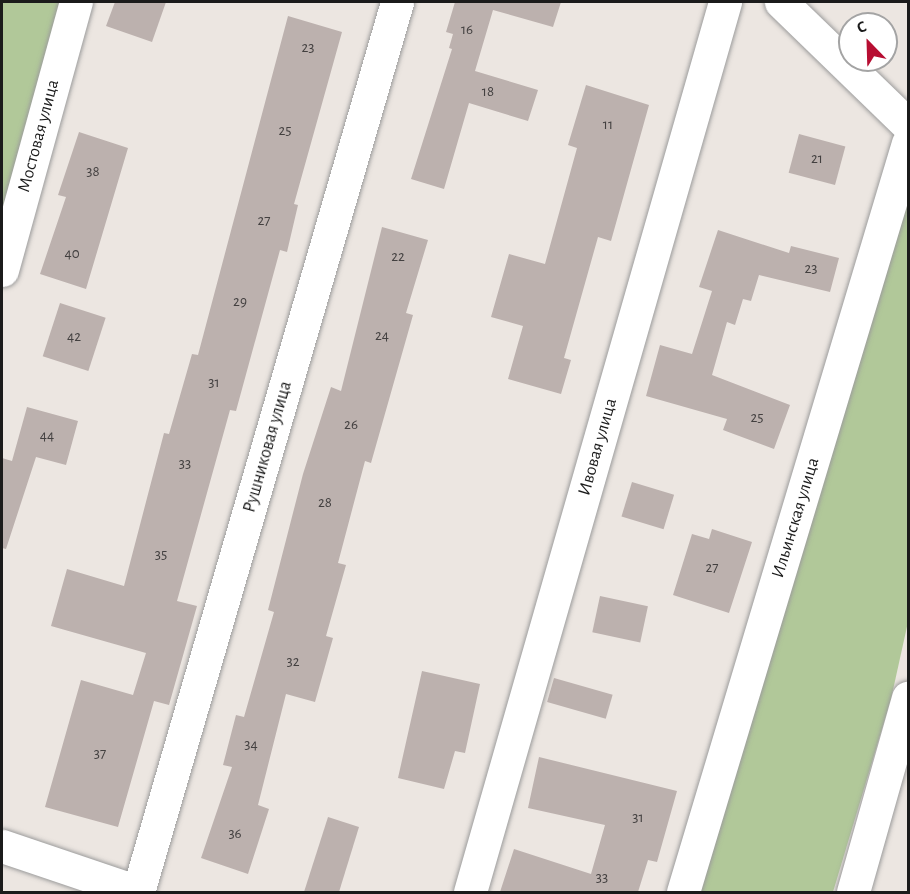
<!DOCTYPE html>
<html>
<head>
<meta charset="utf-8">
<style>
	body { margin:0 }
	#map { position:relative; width:910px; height:894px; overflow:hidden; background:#ece6e1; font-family:"Alegreya Sans",sans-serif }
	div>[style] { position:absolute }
	.forest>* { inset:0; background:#b1c899 }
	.building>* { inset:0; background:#bcb1ae; transform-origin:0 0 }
	.roads { filter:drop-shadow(0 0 2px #9c9c9c) drop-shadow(0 0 2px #9c9c9c) }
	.minor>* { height:33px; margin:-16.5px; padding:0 16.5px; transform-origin:16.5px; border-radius:16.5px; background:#fff }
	span { translate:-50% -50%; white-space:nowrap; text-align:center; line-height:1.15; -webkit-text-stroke:6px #fff; paint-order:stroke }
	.number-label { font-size:15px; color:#434040 }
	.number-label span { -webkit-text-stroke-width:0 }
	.street-label { font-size:18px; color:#1b1b1b }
	.frame { position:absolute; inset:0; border:3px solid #1b1b1b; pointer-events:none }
	.north { position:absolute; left:838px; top:12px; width:60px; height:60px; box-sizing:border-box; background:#fff; border:2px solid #a4a4a4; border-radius:50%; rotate:337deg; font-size:16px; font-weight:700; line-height:24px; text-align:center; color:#1b1b1b }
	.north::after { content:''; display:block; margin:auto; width:21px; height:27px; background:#b70e32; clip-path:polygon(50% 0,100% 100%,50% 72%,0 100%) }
</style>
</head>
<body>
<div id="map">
	<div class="forest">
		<i style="clip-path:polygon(2px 2px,62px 2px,2px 254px)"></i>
		<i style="clip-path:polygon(908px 161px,908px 622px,891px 699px,833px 892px,695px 892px)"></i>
	</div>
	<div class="building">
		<i style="clip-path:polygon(115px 2px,166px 2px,152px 42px,106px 26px)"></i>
		<i style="clip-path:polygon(455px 2px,561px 2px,553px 27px,493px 10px,475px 71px,538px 90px,528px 121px,469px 103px,444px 189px,411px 179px,452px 49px,449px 48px,453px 34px,446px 32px)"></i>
		<i style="clip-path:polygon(288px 16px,342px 32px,294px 204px,298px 205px,287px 252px,280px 250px,236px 411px,230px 410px,177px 601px,197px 606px,169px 705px,154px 701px,118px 827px,45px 807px,81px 680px,133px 695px,146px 653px,51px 626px,67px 569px,124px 586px,164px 433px,169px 434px,192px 354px,198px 355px)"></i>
		<i style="clip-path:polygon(586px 85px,649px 105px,611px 241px,598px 237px,564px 358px,571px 360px,561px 394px,508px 379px,523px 326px,491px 317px,509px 254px,545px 264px,577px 148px,568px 145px)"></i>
		<i style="clip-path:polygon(79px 132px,128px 148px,86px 289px,40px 274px,66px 197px,58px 195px)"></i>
		<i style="left:799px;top:134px;width:48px;height:40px;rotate:15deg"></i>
		<i style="clip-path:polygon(382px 227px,428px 240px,406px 313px,413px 315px,371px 463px,365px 461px,338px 563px,346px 565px,326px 636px,333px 638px,315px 702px,286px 694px,258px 805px,269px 809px,248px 874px,201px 858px,232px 767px,223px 765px,236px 715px,244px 717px,274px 612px,268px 610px,303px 474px,331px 387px,341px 391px)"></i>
		<i style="clip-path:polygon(718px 230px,789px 253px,791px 246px,839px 258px,830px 292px,759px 275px,751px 301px,743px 299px,735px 325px,727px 322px,712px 375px,790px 405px,774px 449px,723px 430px,727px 419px,646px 396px,660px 345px,692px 354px,712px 291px,699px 287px)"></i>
		<i style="left:60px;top:303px;width:48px;height:56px;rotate:18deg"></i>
		<i style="clip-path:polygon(27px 407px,78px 421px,66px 465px,36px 457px,6px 549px,2px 548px,2px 458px,12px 461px)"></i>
		<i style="left:632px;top:482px;width:44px;height:36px;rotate:17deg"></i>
		<i style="clip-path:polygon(712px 529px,752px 542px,729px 613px,673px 595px,692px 534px,709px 539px)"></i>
		<i style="left:600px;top:596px;width:49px;height:37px;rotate:12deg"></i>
		<i style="clip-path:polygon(422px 671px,480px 684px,465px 753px,455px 751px,444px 789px,398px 778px)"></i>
		<i style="left:554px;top:678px;width:61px;height:25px;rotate:16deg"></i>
		<i style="clip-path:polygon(539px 757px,677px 791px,657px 862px,648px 860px,638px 892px,500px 892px,514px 849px,591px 874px,605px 825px,528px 808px)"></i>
		<i style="clip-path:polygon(328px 817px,359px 827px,339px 892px,304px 892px)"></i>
	</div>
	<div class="roads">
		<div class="minor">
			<i style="left:781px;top:2px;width:177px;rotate:44.1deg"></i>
			<i style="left:2px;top:270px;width:278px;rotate:-74.6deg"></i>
			<i style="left:2px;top:846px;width:144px;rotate:18.7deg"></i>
			<i style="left:138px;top:892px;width:927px;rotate:-73.77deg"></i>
			<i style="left:470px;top:892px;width:926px;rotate:-74.01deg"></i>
			<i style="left:683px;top:892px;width:782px;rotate:-73.28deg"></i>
			<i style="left:853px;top:892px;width:202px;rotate:-74.2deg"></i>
		</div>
	</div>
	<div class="number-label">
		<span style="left:467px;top:30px">16</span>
		<span style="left:308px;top:48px">23</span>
		<span style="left:488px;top:92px">18</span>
		<span style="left:608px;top:125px">11</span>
		<span style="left:285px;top:131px">25</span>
		<span style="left:817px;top:159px">21</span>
		<span style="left:93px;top:172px">38</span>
		<span style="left:264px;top:221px">27</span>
		<span style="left:72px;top:254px">40</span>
		<span style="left:398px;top:257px">22</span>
		<span style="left:811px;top:269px">23</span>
		<span style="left:240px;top:302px">29</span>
		<span style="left:382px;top:336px">24</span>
		<span style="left:74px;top:337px">42</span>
		<span style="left:214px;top:383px">31</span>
		<span style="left:757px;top:418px">25</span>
		<span style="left:351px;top:425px">26</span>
		<span style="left:47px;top:436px">44</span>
		<span style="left:185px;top:464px">33</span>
		<span style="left:325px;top:503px">28</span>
		<span style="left:161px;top:555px">35</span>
		<span style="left:712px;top:568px">27</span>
		<span style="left:293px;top:662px">32</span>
		<span style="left:251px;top:745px">34</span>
		<span style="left:100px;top:754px">37</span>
		<span style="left:638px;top:818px">31</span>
		<span style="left:235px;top:834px">36</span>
		<span style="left:602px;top:878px">33</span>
	</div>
	<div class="street-label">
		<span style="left:39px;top:136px;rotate:-75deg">Мостовая улица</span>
		<span style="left:268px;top:447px;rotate:-74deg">Рушниковая улица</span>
		<span style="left:598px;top:447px;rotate:-74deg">Ивовая улица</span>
		<span style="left:796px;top:518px;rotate:-73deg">Ильинская улица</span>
	</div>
	<div class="frame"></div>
	<div class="north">С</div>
</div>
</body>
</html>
